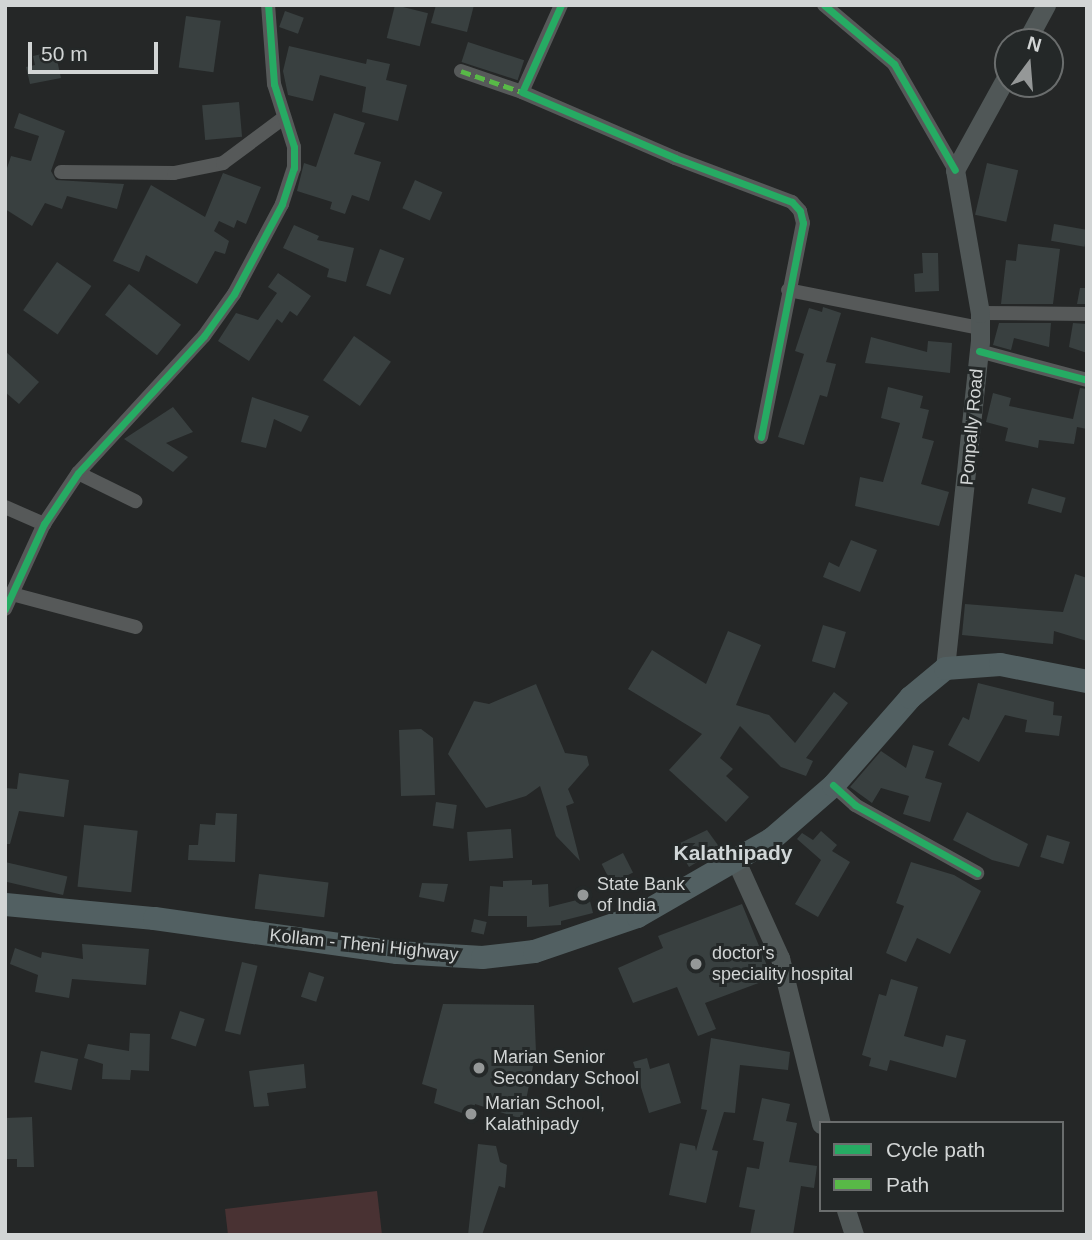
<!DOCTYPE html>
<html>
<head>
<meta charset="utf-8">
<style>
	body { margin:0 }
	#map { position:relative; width:1092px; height:1240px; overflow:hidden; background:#252727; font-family:Arial,sans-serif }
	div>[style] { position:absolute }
	.green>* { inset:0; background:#493233 }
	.building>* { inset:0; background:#394040; transform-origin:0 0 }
	.minor>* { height:14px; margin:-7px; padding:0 7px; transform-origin:7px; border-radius:7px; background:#565959 }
	.secondary>* { height:19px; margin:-9.5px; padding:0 9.5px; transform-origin:9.5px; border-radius:9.5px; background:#505757 }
	.trunk>* { height:23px; margin:-11.5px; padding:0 11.5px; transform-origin:11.5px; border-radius:11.5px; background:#526062 }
	.quiet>* { height:5px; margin-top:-2.5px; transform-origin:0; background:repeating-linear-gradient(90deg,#58b947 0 10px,transparent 0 15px) }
	.cycleway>* { height:7px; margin:-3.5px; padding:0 3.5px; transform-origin:3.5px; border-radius:3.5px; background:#26ab63 }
	.dots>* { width:19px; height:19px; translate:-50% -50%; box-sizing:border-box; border:4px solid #242828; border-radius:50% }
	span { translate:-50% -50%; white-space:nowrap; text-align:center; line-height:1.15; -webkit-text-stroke:6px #242828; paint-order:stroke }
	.street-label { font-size:18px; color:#d2d5d5 }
	.poi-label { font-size:18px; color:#d2d5d5 }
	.left { translate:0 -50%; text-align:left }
	.quarter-label { font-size:21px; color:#d0d6d7; font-weight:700 }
	.frame { position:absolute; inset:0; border:7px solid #d2d5d5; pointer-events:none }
	.legend { position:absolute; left:819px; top:1121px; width:245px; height:91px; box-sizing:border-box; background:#242828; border:2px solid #6a6d6d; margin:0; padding:9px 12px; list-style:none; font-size:21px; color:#d2d5d5 }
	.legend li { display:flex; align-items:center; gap:14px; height:35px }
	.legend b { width:35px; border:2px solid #6a6d6d }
	.north { position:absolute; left:994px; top:28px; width:70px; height:70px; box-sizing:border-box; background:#242828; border:2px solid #6a6d6d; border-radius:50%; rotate:16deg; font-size:19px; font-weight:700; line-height:28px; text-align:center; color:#d2d5d5 }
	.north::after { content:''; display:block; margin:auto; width:24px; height:32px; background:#959898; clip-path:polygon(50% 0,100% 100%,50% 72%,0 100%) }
	.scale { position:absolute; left:28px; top:42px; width:130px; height:32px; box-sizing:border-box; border:4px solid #d2d5d5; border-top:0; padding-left:9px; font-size:21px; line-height:24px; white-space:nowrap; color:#d2d5d5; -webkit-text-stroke:5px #242828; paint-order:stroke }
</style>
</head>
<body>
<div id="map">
	<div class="green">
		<i style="clip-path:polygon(377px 1191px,382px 1235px,228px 1235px,225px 1209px)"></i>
	</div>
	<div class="building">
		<i style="left:395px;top:5px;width:34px;height:34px;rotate:14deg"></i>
		<i style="clip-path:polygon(436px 5px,474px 5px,467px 32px,431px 23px)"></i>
		<i style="left:285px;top:11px;width:20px;height:17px;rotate:20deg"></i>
		<i style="left:186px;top:16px;width:35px;height:52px;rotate:8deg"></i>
		<i style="left:468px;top:42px;width:59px;height:21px;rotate:18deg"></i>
		<i style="clip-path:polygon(289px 46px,366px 64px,367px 59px,390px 64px,386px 80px,407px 85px,398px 121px,362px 112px,366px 87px,320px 75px,313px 101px,288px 95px,283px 71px)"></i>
		<i style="clip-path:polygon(55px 51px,61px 78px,30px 84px,26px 67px,35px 65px,33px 56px)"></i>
		<i style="left:239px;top:102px;width:35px;height:37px;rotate:85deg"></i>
		<i style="clip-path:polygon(19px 113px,65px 131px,51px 171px,56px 180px,124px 184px,117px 209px,67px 196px,62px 209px,45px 203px,32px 226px,5px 209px,5px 174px,11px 156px,31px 161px,39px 136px,14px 128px)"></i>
		<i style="clip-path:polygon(334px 113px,365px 123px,354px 154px,381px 162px,369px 201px,352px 195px,345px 214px,330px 209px,332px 202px,297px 191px,304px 163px,316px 167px)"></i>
		<i style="left:987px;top:163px;width:32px;height:53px;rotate:13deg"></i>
		<i style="clip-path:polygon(223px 173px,261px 187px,246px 224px,237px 220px,234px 228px,219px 221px,214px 231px,229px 241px,225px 254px,215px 251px,197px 284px,146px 255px,139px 272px,113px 261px,151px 185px,205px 217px)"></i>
		<i style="left:415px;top:180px;width:30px;height:31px;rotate:24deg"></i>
		<i style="left:1054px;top:224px;width:34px;height:17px;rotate:10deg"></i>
		<i style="clip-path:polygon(294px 225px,319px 236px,317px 240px,354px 248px,346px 282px,327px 277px,329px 269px,283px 248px)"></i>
		<i style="clip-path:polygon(1018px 244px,1060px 249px,1053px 304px,1001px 304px,1006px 260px,1016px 261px)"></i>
		<i style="left:380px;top:249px;width:26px;height:39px;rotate:21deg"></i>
		<i style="clip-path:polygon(922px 253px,938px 253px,939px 291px,915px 292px,914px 274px,923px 273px)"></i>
		<i style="left:57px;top:262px;width:42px;height:59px;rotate:35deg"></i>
		<i style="clip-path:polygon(278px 273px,311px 296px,297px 316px,290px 311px,282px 323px,277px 319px,249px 361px,218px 341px,236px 313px,258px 320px,277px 293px,268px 287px)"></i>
		<i style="left:129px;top:284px;width:66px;height:39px;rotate:38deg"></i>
		<i style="clip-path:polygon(1080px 288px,1087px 288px,1087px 304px,1077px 304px)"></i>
		<i style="clip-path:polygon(823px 307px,841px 313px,826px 362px,836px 364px,827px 397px,820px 395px,804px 445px,778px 437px,804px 354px,795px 351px,809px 308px,822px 312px)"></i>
		<i style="clip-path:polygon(999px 323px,1051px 323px,1049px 347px,1014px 338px,1011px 350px,993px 345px)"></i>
		<i style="clip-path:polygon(1073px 323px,1087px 324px,1087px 353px,1069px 347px)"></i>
		<i style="left:354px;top:336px;width:45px;height:54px;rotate:35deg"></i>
		<i style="clip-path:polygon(871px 337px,927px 352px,928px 341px,952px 343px,950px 373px,865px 363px)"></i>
		<i style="clip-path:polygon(5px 351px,39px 382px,19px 404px,5px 392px)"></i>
		<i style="clip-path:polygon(888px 387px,923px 396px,920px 408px,929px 410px,922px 438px,934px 441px,921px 484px,949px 492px,939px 526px,855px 506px,860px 477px,883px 482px,900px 423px,881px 418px)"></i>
		<i style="clip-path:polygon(1080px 388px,1087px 389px,1087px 429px,1077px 427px,1074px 444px,1039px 440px,1038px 448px,1005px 441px,1008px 428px,986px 422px,993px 393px,1011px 398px,1009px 406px,1073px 419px)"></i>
		<i style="clip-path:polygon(252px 397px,309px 416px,301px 432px,274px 419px,266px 448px,241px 442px)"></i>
		<i style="clip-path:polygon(173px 407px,193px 432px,166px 443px,188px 457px,173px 472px,124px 439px)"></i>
		<i style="left:1032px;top:488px;width:35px;height:16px;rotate:16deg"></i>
		<i style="clip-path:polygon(851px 540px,877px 550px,860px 592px,823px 577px,829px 562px,839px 567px)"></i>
		<i style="clip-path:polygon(1075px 574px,1087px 578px,1087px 641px,1054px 631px,1053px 644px,962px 635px,965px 604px,1063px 612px)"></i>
		<i style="left:823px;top:625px;width:24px;height:38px;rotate:17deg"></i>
		<i style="clip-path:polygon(728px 631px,761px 645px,736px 705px,769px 715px,795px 743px,834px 692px,848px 703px,806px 758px,813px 761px,806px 776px,781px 767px,740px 726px,720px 758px,733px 769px,726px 776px,749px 797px,726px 822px,669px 770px,702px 734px,628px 689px,652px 650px,706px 684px)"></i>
		<i style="clip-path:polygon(978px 683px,1054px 702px,1053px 715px,1062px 716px,1059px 736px,1025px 732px,1027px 720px,1005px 715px,979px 762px,948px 745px,963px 717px,969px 720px)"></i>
		<i style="clip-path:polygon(536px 684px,565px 753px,587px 756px,589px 765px,568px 789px,574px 803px,566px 806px,580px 861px,556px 836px,540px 786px,526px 796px,486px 808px,448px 754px,474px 701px,489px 704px)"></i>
		<i style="clip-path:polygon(421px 729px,433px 738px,435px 795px,401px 796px,399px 730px)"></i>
		<i style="clip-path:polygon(913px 745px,934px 751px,925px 778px,942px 783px,930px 822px,903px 814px,909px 796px,881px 788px,872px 803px,850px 787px,881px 751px,906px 768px)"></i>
		<i style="clip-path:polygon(19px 773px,69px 780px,64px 817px,19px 811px,10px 844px,5px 844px,5px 788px,17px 789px)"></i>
		<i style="left:436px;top:802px;width:21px;height:24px;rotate:8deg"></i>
		<i style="clip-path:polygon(967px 812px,1028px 844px,1019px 867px,992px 860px,953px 840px)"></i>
		<i style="clip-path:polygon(216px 813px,237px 814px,235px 862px,188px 860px,189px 845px,198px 845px,200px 824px,215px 825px)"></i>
		<i style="left:84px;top:825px;width:54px;height:62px;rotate:6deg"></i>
		<i style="left:511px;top:829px;width:29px;height:44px;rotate:86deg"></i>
		<i style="clip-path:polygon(707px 830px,720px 848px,689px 867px,676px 845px)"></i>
		<i style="clip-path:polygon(821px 831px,837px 845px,832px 851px,850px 862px,818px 917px,795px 904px,821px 860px,797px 839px,802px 833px,813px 840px)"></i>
		<i style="left:1047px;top:835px;width:24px;height:23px;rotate:17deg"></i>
		<i style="left:623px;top:853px;width:22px;height:24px;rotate:63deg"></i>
		<i style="left:5px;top:862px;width:64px;height:19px;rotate:13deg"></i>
		<i style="clip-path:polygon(911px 862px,954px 875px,981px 891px,950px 954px,917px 938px,906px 962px,886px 953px,904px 906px,896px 903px)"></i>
		<i style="left:259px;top:874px;width:70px;height:35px;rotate:7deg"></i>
		<i style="clip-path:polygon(532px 880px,532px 885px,548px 884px,549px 907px,589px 897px,593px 913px,561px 921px,561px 925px,527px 927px,527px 916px,488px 916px,490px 886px,503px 887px,503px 881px)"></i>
		<i style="clip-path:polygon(422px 883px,448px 884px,444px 902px,419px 897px)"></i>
		<i style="clip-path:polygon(742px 904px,772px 978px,705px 1003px,716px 1029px,698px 1036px,677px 987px,633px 1003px,618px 968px,663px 948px,658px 936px)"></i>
		<i style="left:474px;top:919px;width:13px;height:13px;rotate:13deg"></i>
		<i style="clip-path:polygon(82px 944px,149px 949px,146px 985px,72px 979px,69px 998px,35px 992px,38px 975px,10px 964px,15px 948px,41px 958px,42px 952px,83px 959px)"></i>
		<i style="left:242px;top:962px;width:16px;height:71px;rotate:14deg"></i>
		<i style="left:309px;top:972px;width:16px;height:26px;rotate:18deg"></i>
		<i style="clip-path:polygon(891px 979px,918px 987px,904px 1036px,943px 1047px,946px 1035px,966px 1040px,956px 1078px,890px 1060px,887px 1071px,869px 1066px,871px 1058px,862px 1055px,879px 994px,886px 996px)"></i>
		<i style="clip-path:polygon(443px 1004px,534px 1005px,536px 1052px,522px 1119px,475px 1104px,473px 1117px,434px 1103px,437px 1089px,422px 1084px)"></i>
		<i style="left:180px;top:1011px;width:26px;height:29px;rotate:18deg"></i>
		<i style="clip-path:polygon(130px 1033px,150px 1034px,149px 1071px,131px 1070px,130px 1080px,102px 1079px,103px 1064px,84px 1058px,88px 1044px,129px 1051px)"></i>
		<i style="clip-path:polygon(711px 1038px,790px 1052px,788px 1070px,740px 1065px,735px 1113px,724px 1112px,712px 1150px,718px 1151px,706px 1203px,669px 1195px,680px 1143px,695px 1146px,696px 1151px,707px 1110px,701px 1109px)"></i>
		<i style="left:41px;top:1051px;width:38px;height:32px;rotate:12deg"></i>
		<i style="clip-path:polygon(647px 1058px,650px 1069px,669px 1063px,681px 1103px,649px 1113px,633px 1062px)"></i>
		<i style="clip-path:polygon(304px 1064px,306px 1088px,267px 1093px,269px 1106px,254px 1107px,249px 1071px)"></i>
		<i style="clip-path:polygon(762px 1098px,790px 1104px,786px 1121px,797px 1123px,789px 1162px,817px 1166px,814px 1188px,801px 1186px,793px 1235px,750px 1235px,755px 1210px,739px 1207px,747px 1167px,759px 1169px,764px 1142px,753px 1140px)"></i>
		<i style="clip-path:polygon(32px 1117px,34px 1167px,17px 1167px,17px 1159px,5px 1159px,5px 1118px)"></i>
		<i style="clip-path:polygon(478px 1144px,496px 1146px,500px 1162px,507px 1165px,505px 1188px,499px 1186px,482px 1235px,468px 1235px)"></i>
	</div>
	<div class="minor">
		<i style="left:561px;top:5px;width:95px;rotate:114.1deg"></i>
		<i style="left:522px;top:92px;width:167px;rotate:23.3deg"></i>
		<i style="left:675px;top:158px;width:125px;rotate:20.6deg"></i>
		<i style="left:792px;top:202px;width:12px;rotate:48deg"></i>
		<i style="left:800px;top:211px;width:12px;rotate:76deg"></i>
		<i style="left:803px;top:223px;width:218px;rotate:101.1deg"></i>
		<i style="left:824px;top:5px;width:92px;rotate:40.1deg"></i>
		<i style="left:894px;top:64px;width:122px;rotate:60.1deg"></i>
		<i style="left:461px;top:71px;width:65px;rotate:19deg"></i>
		<i style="left:61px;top:172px;width:113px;rotate:0.5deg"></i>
		<i style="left:174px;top:173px;width:50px;rotate:-11.5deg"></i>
		<i style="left:223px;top:163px;width:74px;rotate:-36.7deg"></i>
		<i style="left:788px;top:290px;width:196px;rotate:11.2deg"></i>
		<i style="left:980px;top:313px;width:107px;rotate:0.5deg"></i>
		<i style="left:979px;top:351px;width:112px;rotate:15deg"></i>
		<i style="left:78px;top:473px;width:64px;rotate:26.2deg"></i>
		<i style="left:5px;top:507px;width:43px;rotate:23.6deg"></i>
		<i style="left:12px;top:594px;width:128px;rotate:14.9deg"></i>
		<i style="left:5px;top:609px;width:94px;rotate:-65.4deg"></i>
		<i style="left:44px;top:524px;width:61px;rotate:-56.3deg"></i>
		<i style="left:78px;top:473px;width:186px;rotate:-47.4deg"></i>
		<i style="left:204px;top:336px;width:52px;rotate:-54.5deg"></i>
		<i style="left:234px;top:294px;width:102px;rotate:-61.9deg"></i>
		<i style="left:282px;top:204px;width:38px;rotate:-72deg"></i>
		<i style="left:294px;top:168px;width:21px;rotate:-90deg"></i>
		<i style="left:294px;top:147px;width:66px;rotate:-107.6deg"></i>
		<i style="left:274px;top:84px;width:79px;rotate:-94.3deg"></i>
		<i style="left:833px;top:785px;width:30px;rotate:42deg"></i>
		<i style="left:855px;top:805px;width:140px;rotate:29.1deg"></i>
	</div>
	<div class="secondary">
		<i style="left:1026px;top:42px;width:42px;rotate:-61.6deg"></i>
		<i style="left:945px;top:668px;width:328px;rotate:-83.9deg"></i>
		<i style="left:980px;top:342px;width:29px;rotate:-90deg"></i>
		<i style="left:980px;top:313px;width:145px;rotate:-99.9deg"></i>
		<i style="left:955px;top:170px;width:110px;rotate:-61.1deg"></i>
		<i style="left:736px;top:861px;width:107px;rotate:65.6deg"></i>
		<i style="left:780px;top:958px;width:171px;rotate:76.1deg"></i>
		<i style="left:846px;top:1210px;width:26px;rotate:72deg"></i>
	</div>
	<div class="trunk">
		<i style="left:5px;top:904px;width:150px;rotate:5.4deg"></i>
		<i style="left:154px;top:918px;width:245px;rotate:8deg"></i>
		<i style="left:397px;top:952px;width:85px;rotate:3.4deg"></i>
		<i style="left:482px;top:957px;width:52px;rotate:-6.6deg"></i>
		<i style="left:534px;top:951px;width:109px;rotate:-18.8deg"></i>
		<i style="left:637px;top:916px;width:156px;rotate:-30deg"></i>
		<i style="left:772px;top:838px;width:81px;rotate:-41deg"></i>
		<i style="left:833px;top:785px;width:117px;rotate:-48.8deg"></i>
		<i style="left:910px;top:697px;width:45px;rotate:-39.6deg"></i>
		<i style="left:945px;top:668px;width:55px;rotate:-4.2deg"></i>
		<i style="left:1000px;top:664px;width:89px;rotate:11.1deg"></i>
	</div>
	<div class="quiet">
		<i style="left:461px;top:71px;width:65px;rotate:19deg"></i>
	</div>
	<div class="cycleway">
		<i style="left:561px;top:5px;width:95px;rotate:114.1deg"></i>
		<i style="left:522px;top:92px;width:167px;rotate:23.3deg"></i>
		<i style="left:675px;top:158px;width:125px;rotate:20.6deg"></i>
		<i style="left:792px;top:202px;width:12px;rotate:48deg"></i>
		<i style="left:800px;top:211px;width:12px;rotate:76deg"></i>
		<i style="left:803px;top:223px;width:218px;rotate:101.1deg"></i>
		<i style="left:824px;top:5px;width:92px;rotate:40.1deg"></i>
		<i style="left:894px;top:64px;width:122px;rotate:60.1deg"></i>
		<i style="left:979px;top:351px;width:112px;rotate:15deg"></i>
		<i style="left:5px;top:609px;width:94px;rotate:-65.4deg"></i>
		<i style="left:44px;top:524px;width:61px;rotate:-56.3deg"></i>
		<i style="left:78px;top:473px;width:186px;rotate:-47.4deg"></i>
		<i style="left:204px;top:336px;width:52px;rotate:-54.5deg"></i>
		<i style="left:234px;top:294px;width:102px;rotate:-61.9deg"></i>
		<i style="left:282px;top:204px;width:38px;rotate:-72deg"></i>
		<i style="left:294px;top:168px;width:21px;rotate:-90deg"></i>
		<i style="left:294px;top:147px;width:66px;rotate:-107.6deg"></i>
		<i style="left:274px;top:84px;width:79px;rotate:-94.3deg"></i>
		<i style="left:833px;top:785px;width:30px;rotate:42deg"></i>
		<i style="left:855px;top:805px;width:140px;rotate:29.1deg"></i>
	</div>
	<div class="dots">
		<i style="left:583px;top:895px;background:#959898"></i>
		<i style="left:696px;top:964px;background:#959898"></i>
		<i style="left:479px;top:1068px;background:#959898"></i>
		<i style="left:471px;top:1114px;background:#959898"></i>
	</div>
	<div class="street-label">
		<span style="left:972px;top:427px;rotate:-85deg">Ponpally Road</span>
		<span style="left:364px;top:945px;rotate:6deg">Kollam - Theni Highway</span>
	</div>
	<div class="poi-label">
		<span class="left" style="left:597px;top:895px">State Bank<br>of India</span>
		<span class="left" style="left:712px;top:964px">doctor's<br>speciality hospital</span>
		<span class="left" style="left:493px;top:1068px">Marian Senior<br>Secondary School</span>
		<span class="left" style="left:485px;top:1114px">Marian School,<br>Kalathipady</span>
	</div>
	<div class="quarter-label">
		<span style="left:733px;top:853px">Kalathipady</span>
	</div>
	<div class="frame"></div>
	<ul class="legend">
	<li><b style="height:9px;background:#26ab63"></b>Cycle path</li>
	<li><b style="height:9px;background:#58b947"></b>Path</li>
	</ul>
	<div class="north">N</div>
	<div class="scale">50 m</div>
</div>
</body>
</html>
